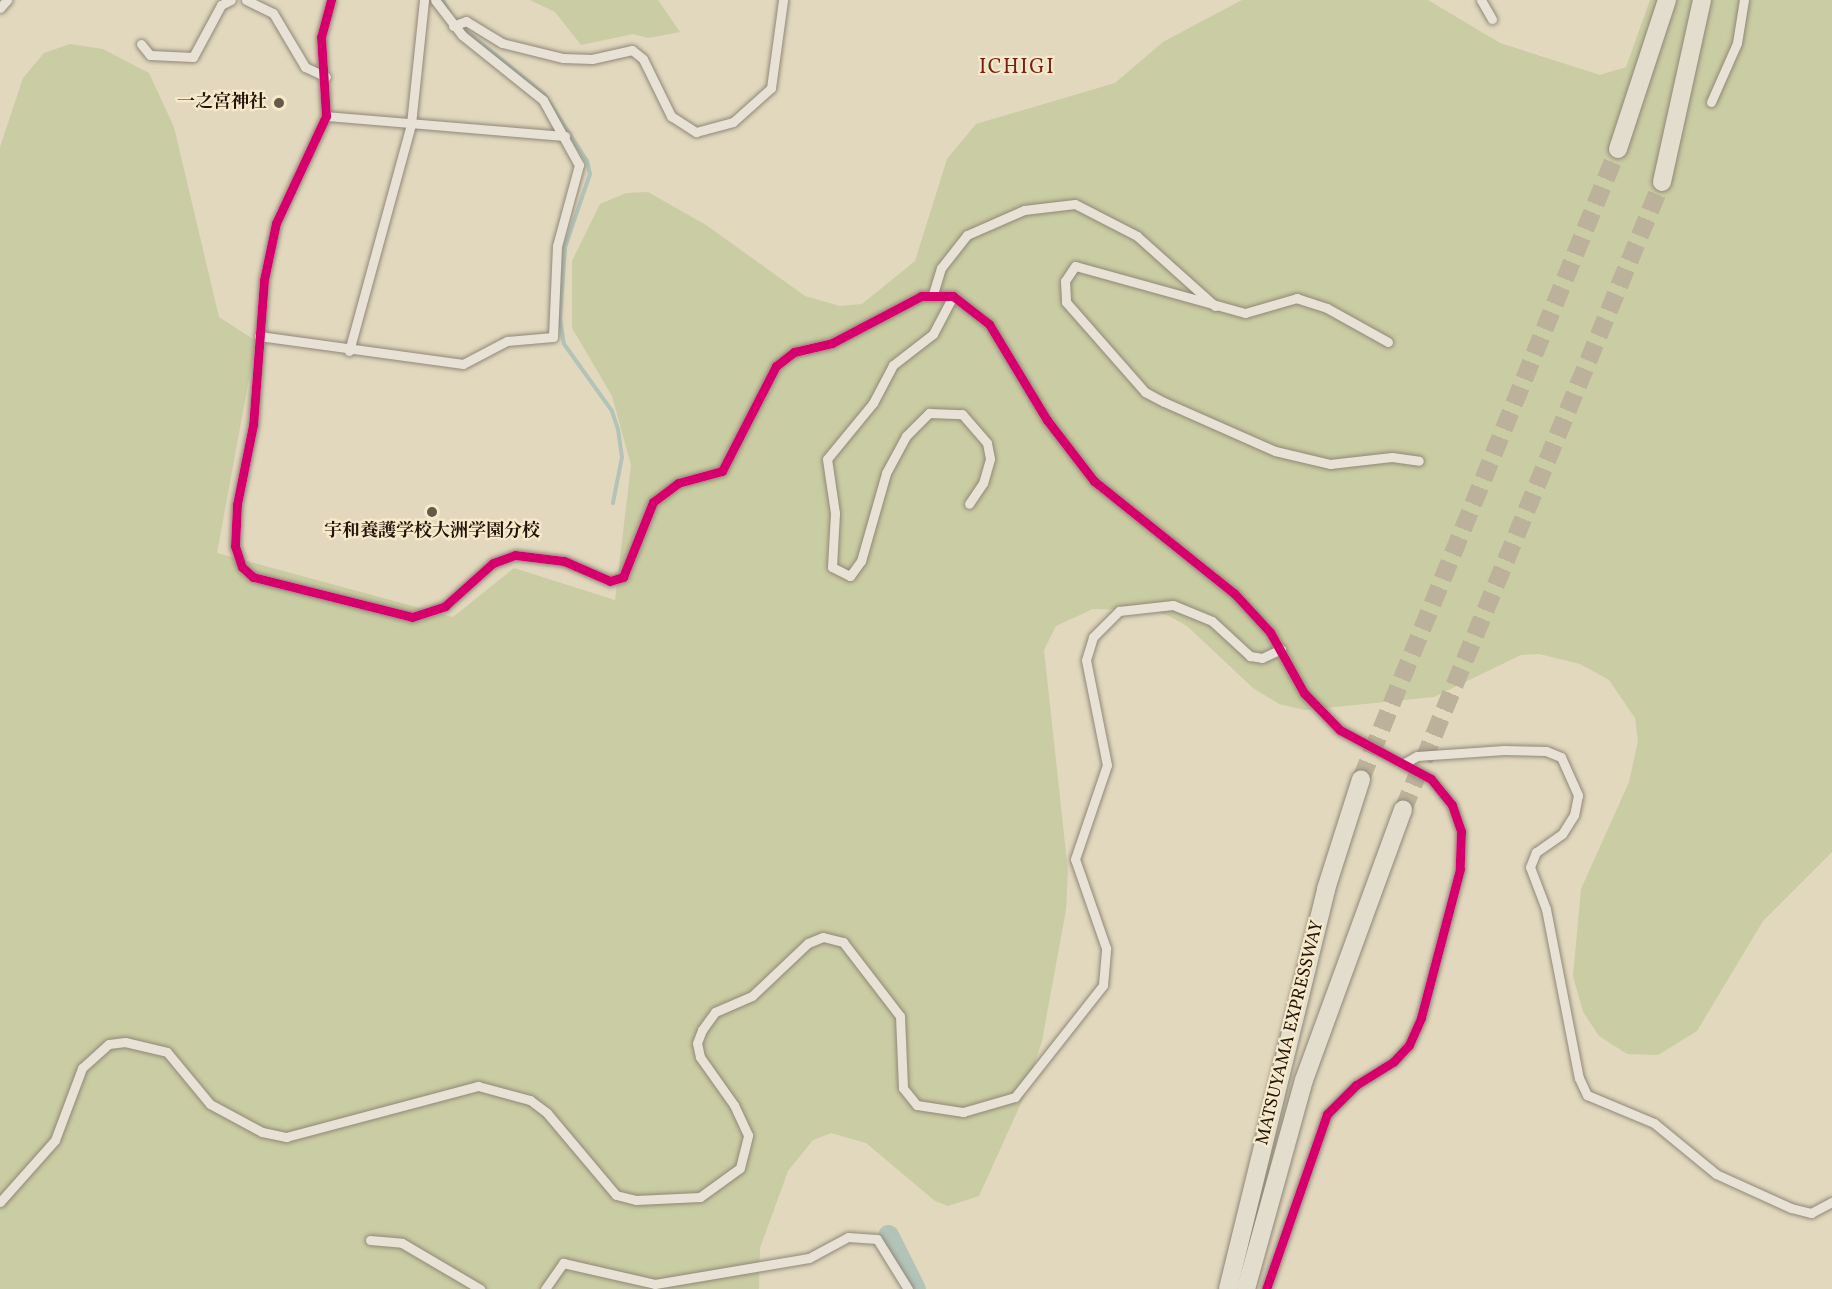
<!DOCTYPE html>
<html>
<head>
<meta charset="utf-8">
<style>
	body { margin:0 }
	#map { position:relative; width:1832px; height:1289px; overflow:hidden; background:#e2d8be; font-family:Vollkorn,"Noto Serif JP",serif }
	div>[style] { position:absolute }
	.green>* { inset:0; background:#cacca3 }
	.stream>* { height:4px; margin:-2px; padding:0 2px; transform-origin:2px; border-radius:2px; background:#b3c3b8 }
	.river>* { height:21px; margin:-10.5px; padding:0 10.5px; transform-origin:10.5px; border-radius:10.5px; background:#b3c3b8 }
	.highway-tunnel>* { height:18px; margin-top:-9px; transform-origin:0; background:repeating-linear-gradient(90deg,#bcb19a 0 18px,transparent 0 27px) }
	.roads { filter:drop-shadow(0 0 2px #8f8878) drop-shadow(0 0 2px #8f8878) }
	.street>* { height:9px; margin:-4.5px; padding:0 4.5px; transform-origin:4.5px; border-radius:4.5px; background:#e7e2d5 }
	.highway>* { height:18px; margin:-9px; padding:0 9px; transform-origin:9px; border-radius:9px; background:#e3ddce }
	.cycleway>* { height:9px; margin:-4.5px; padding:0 4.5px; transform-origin:4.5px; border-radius:4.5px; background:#d6006c }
	.dots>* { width:16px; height:16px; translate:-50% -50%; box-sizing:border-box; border:3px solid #f6eacb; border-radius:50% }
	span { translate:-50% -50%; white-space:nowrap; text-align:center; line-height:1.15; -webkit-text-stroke:4.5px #f6eacb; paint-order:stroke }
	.poi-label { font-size:18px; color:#23140b; font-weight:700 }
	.right { translate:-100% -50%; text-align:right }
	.street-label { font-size:18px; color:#23140b }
	.quarter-label { font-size:21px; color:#7a1f14; letter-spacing:1.5px }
</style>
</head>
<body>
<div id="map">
	<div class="green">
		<i style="clip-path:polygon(530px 0,658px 0,680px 32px,648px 38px,633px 34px,581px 45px,555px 12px)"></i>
		<i style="clip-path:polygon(1242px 0,1428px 0,1500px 43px,1600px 75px,1626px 67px,1650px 0,1832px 0,1832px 852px,1763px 921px,1697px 1031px,1658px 1055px,1627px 1054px,1599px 1036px,1583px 1012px,1573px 976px,1581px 889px,1629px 782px,1638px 741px,1635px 718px,1609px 680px,1580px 664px,1539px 654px,1521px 655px,1434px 697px,1305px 710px,1279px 704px,1253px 688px,1187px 626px,1169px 616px,1151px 610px,1093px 609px,1056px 626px,1044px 650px,1068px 871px,1066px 910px,1042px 1041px,1023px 1099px,979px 1196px,948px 1206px,935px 1201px,866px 1143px,831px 1133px,813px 1140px,788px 1171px,760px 1248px,759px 1289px,0 1289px,0 147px,23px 78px,44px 53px,70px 44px,103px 49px,149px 73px,174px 127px,219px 317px,256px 341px,217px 553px,453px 617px,514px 568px,615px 600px,631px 465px,612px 396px,572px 328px,572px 261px,600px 204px,626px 193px,648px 192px,706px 225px,805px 296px,840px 306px,862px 304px,915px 261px,947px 159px,976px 124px,1115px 83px,1163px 42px)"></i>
	</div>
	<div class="stream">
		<i style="left:443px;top:0;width:15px;rotate:62deg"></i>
		<i style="left:460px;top:26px;width:108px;rotate:39deg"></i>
		<i style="left:544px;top:94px;width:80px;rotate:57.3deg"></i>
		<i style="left:587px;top:161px;width:13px;rotate:77deg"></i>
		<i style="left:590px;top:174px;width:77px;rotate:108.9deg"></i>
		<i style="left:565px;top:247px;width:72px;rotate:94deg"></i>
		<i style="left:560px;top:319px;width:25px;rotate:81deg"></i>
		<i style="left:564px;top:344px;width:82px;rotate:54.4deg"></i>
		<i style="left:612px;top:411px;width:19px;rotate:72deg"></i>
		<i style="left:618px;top:429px;width:28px;rotate:82deg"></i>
		<i style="left:622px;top:457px;width:47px;rotate:101.1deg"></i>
	</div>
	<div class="river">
		<i style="left:888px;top:1235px;width:60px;rotate:63.4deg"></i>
	</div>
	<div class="highway-tunnel">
		<i style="left:1361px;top:779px;width:680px;rotate:-67.81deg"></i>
		<i style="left:1403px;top:810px;width:679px;rotate:-67.59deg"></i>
	</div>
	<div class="roads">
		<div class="street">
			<i style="left:246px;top:0;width:30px;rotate:26deg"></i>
			<i style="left:273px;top:13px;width:63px;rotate:59.3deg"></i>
			<i style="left:305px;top:67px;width:23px;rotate:25deg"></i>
			<i style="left:331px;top:0;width:38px;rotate:105deg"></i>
			<i style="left:321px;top:37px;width:79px;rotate:86.4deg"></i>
			<i style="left:326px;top:116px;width:118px;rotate:115deg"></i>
			<i style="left:276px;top:223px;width:58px;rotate:101.9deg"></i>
			<i style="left:264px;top:280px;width:145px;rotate:94.3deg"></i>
			<i style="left:253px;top:425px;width:81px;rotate:101.4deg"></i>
			<i style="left:237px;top:504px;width:42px;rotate:92.7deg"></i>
			<i style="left:235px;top:546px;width:22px;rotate:72deg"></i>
			<i style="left:242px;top:567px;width:15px;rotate:42deg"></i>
			<i style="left:253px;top:577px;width:164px;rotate:14.1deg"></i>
			<i style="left:412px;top:617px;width:35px;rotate:-18deg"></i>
			<i style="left:445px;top:606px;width:64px;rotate:-41.9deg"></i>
			<i style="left:493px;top:563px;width:23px;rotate:-20deg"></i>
			<i style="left:515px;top:555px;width:49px;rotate:7deg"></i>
			<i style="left:564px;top:561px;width:50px;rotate:23.5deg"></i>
			<i style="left:610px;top:581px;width:14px;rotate:-17deg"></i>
			<i style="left:623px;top:577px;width:81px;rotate:-68.2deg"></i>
			<i style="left:653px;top:502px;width:31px;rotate:-37deg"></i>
			<i style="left:678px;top:483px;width:46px;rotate:-15.3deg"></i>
			<i style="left:722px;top:471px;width:118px;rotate:-62.8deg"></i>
			<i style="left:776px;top:366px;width:23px;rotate:-38deg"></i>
			<i style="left:794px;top:352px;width:39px;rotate:-13deg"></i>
			<i style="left:832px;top:343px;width:101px;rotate:-27.8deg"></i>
			<i style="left:921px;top:296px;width:32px"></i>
			<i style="left:953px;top:296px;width:46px;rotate:37.9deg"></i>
			<i style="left:989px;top:324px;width:112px;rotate:58.9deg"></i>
			<i style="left:1047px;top:420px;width:77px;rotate:52.4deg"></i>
			<i style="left:1094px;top:481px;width:179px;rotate:38.7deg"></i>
			<i style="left:1234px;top:593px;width:53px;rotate:47.3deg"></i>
			<i style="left:1270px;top:632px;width:70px;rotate:60.9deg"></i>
			<i style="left:1304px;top:693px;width:52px;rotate:45.8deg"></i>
			<i style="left:1340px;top:730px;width:103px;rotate:28.3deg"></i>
			<i style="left:1431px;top:779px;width:33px;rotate:51deg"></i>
			<i style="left:1452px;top:805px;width:28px;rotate:71deg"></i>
			<i style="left:1461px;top:831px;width:38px;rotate:92deg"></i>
			<i style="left:1460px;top:869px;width:154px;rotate:104.7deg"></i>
			<i style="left:1421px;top:1018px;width:30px;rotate:114deg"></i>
			<i style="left:1409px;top:1045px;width:23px;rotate:133deg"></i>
			<i style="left:1393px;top:1062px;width:44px;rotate:148.1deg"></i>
			<i style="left:1356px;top:1085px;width:41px;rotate:135deg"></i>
			<i style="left:1327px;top:1114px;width:185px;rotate:109.2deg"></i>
			<i style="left:1481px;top:0;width:22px;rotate:60deg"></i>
			<i style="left:0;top:8px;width:11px;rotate:-49deg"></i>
			<i style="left:453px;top:26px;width:14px;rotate:-21deg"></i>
			<i style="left:466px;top:21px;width:42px;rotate:31.4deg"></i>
			<i style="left:502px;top:43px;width:63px;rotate:13.8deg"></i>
			<i style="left:563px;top:58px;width:29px;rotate:2deg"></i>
			<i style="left:592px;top:59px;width:41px;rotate:-12.7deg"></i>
			<i style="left:632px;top:50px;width:14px;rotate:39deg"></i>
			<i style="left:643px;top:59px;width:64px;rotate:63.8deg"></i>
			<i style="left:671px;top:116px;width:30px;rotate:33deg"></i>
			<i style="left:696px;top:132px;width:38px;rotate:-15deg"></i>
			<i style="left:733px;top:122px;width:51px;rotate:-41.8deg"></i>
			<i style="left:771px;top:88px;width:89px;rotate:-82.2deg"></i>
			<i style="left:141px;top:44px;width:14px;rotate:51deg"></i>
			<i style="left:150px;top:55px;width:43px;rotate:2.7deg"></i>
			<i style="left:193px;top:57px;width:59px;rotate:-61.7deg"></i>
			<i style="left:221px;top:5px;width:11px;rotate:-27deg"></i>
			<i style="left:1711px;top:102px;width:64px;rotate:-66.2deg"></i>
			<i style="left:1737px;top:43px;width:44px;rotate:-80.8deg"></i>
			<i style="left:326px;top:116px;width:240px;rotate:4.8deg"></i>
			<i style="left:933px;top:294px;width:27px;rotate:-73deg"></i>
			<i style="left:941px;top:268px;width:42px;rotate:-51.8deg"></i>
			<i style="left:967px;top:235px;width:62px;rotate:-23.7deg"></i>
			<i style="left:1024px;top:210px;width:51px;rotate:-6.7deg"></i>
			<i style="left:1075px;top:204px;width:70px;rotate:27.3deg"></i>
			<i style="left:1137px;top:236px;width:105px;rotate:41.9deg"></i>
			<i style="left:953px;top:296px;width:43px;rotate:117.8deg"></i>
			<i style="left:933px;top:334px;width:51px;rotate:142.2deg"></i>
			<i style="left:893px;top:365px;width:43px;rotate:117.8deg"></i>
			<i style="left:873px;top:403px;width:72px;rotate:129.4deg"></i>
			<i style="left:827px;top:459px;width:55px;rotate:81.6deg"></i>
			<i style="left:835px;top:513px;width:54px;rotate:93.2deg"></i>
			<i style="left:832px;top:567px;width:20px;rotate:27deg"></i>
			<i style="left:850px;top:576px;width:19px;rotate:-54deg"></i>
			<i style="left:861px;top:561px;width:91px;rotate:-74.1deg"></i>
			<i style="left:886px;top:473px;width:42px;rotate:-61.6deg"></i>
			<i style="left:906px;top:436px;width:33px;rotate:-45deg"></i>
			<i style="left:929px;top:413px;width:33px;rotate:2deg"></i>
			<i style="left:962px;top:414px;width:38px;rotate:49deg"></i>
			<i style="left:987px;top:443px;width:16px;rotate:79deg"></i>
			<i style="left:990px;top:459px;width:25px;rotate:106deg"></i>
			<i style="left:983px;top:483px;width:25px;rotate:124deg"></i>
			<i style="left:259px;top:336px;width:206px;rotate:7.8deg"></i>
			<i style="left:463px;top:364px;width:50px;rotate:-27.6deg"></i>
			<i style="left:507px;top:341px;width:46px;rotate:-5deg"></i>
			<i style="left:553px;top:337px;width:91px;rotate:-87.5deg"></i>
			<i style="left:557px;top:246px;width:84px;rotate:-74.8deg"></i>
			<i style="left:579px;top:165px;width:74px;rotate:-119deg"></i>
			<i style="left:543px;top:100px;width:104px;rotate:-141.3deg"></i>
			<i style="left:462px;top:35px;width:44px;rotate:-127.6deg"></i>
			<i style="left:1388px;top:342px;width:70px;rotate:-150.9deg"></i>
			<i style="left:1327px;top:308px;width:32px;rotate:-162deg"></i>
			<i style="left:1297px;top:298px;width:54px;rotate:163.9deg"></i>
			<i style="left:1245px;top:313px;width:176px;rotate:-164.5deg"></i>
			<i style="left:1075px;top:266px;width:18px;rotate:124deg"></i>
			<i style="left:1065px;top:281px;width:21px;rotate:87deg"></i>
			<i style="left:1066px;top:302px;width:120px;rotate:48.7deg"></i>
			<i style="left:1145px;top:392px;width:21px;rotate:28deg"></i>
			<i style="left:1164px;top:402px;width:121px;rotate:23.8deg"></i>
			<i style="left:1275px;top:451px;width:57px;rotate:13.3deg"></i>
			<i style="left:1330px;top:464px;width:62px;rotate:-6.4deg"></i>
			<i style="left:1392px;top:457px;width:27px;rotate:8deg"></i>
			<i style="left:349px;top:351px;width:235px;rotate:-74.7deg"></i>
			<i style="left:411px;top:124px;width:125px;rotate:-84deg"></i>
			<i style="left:1403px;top:764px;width:16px;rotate:-30deg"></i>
			<i style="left:1417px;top:756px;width:87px;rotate:-3.9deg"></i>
			<i style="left:1504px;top:750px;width:42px;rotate:1.4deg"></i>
			<i style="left:1546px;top:751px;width:16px;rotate:22deg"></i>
			<i style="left:1561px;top:757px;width:42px;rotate:65.9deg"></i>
			<i style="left:1578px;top:795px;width:20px;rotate:101deg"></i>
			<i style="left:1574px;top:815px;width:22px;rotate:122deg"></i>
			<i style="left:1562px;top:834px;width:32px;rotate:145deg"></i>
			<i style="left:1536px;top:852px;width:16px;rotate:112deg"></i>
			<i style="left:1530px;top:867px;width:45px;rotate:69.1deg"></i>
			<i style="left:1546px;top:909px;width:172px;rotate:79deg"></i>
			<i style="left:1579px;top:1078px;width:19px;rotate:65deg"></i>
			<i style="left:1587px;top:1095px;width:73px;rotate:22.7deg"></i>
			<i style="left:1654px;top:1123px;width:80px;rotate:39.4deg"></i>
			<i style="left:1716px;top:1174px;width:82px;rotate:24.4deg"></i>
			<i style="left:1791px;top:1208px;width:21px;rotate:14deg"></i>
			<i style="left:1811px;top:1213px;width:24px;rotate:-28deg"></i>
			<i style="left:0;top:1202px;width:83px;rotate:-48.4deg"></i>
			<i style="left:55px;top:1140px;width:77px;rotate:-69.4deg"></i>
			<i style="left:82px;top:1068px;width:36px;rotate:-42deg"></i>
			<i style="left:109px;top:1044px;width:16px;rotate:-7deg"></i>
			<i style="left:125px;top:1042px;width:43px;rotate:13.4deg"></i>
			<i style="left:167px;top:1052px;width:67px;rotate:50.4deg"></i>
			<i style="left:210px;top:1104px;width:59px;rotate:28.3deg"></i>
			<i style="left:262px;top:1132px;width:25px;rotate:12deg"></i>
			<i style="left:286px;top:1137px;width:199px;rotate:-14.9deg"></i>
			<i style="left:478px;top:1086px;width:54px;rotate:15.1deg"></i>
			<i style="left:530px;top:1100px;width:21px;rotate:37deg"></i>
			<i style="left:547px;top:1113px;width:107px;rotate:49.9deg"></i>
			<i style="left:616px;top:1195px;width:21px;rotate:14deg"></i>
			<i style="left:636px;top:1200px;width:64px;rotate:-2.7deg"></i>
			<i style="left:700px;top:1197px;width:49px;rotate:-35.9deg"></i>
			<i style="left:740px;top:1168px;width:34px;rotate:-76deg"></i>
			<i style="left:748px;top:1135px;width:33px;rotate:-115deg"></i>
			<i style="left:734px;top:1105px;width:59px;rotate:-125.3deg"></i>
			<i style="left:700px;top:1057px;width:14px;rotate:-102deg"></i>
			<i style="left:697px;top:1043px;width:14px;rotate:-69deg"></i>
			<i style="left:702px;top:1030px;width:22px;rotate:-54deg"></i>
			<i style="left:715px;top:1012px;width:40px;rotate:-23.4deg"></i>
			<i style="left:752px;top:996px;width:77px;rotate:-43.4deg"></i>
			<i style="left:808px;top:943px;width:16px;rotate:-22deg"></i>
			<i style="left:823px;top:937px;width:21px;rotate:14deg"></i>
			<i style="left:843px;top:942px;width:93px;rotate:52.4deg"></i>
			<i style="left:900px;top:1016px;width:72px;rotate:87.6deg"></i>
			<i style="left:903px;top:1088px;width:22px;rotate:51deg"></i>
			<i style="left:917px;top:1105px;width:47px;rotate:8.7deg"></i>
			<i style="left:963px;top:1112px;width:54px;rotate:-16.1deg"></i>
			<i style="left:1015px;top:1097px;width:142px;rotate:-51.8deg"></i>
			<i style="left:1103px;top:985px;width:37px;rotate:-85deg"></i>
			<i style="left:1106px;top:948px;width:94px;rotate:-109.2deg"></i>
			<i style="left:1075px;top:859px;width:99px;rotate:-71.2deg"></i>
			<i style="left:1107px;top:765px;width:107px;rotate:-101.3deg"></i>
			<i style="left:1086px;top:660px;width:24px;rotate:-73deg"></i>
			<i style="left:1093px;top:637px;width:37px;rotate:-45deg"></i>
			<i style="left:1119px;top:611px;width:54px;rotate:-6.3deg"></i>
			<i style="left:1173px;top:605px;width:42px;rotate:22.3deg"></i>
			<i style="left:1212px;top:621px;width:52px;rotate:42.6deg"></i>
			<i style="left:1250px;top:656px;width:12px;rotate:9deg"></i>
			<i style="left:1262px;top:658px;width:21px;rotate:-25deg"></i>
			<i style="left:370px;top:1240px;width:32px;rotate:5deg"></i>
			<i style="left:402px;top:1243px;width:91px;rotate:30.5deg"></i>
			<i style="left:545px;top:1289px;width:32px;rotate:-55deg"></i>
			<i style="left:563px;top:1263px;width:94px;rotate:12.9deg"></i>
			<i style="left:655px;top:1284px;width:156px;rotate:-9.6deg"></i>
			<i style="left:809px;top:1258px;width:44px;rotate:-28.3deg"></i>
			<i style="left:848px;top:1237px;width:29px;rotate:4deg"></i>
			<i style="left:877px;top:1239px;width:59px;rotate:58.2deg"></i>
		</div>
		<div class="highway">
			<i style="left:1618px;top:149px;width:157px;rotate:-71.8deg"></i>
			<i style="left:1662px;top:182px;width:186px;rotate:-77.6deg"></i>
			<i style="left:1228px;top:1289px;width:412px;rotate:-76.2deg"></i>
			<i style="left:1326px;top:889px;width:115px;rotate:-72.3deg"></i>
			<i style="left:1246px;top:1289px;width:217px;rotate:-74.5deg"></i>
			<i style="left:1304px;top:1080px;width:288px;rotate:-69.9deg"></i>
		</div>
	</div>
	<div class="cycleway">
		<i style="left:331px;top:0;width:38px;rotate:105deg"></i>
		<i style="left:321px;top:37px;width:79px;rotate:86.4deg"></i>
		<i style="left:326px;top:116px;width:118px;rotate:115deg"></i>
		<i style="left:276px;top:223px;width:58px;rotate:101.9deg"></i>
		<i style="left:264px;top:280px;width:145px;rotate:94.3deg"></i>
		<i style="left:253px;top:425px;width:81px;rotate:101.4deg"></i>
		<i style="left:237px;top:504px;width:42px;rotate:92.7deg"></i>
		<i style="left:235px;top:546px;width:22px;rotate:72deg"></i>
		<i style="left:242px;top:567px;width:15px;rotate:42deg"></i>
		<i style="left:253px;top:577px;width:164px;rotate:14.1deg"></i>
		<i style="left:412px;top:617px;width:35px;rotate:-18deg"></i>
		<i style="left:445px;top:606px;width:64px;rotate:-41.9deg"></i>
		<i style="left:493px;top:563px;width:23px;rotate:-20deg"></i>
		<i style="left:515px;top:555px;width:49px;rotate:7deg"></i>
		<i style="left:564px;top:561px;width:50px;rotate:23.5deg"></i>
		<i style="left:610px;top:581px;width:14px;rotate:-17deg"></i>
		<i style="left:623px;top:577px;width:81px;rotate:-68.2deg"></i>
		<i style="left:653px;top:502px;width:31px;rotate:-37deg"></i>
		<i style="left:678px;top:483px;width:46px;rotate:-15.3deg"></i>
		<i style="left:722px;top:471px;width:118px;rotate:-62.8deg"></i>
		<i style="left:776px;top:366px;width:23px;rotate:-38deg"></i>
		<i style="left:794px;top:352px;width:39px;rotate:-13deg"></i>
		<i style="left:832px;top:343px;width:101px;rotate:-27.8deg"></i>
		<i style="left:921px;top:296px;width:32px"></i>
		<i style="left:953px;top:296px;width:46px;rotate:37.9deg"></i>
		<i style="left:989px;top:324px;width:112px;rotate:58.9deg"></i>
		<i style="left:1047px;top:420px;width:77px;rotate:52.4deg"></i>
		<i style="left:1094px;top:481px;width:179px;rotate:38.7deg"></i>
		<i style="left:1234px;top:593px;width:53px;rotate:47.3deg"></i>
		<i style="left:1270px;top:632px;width:70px;rotate:60.9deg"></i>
		<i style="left:1304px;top:693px;width:52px;rotate:45.8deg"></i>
		<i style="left:1340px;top:730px;width:103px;rotate:28.3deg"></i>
		<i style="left:1431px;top:779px;width:33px;rotate:51deg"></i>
		<i style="left:1452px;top:805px;width:28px;rotate:71deg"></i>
		<i style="left:1461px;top:831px;width:38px;rotate:92deg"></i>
		<i style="left:1460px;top:869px;width:154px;rotate:104.7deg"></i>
		<i style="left:1421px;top:1018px;width:30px;rotate:114deg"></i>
		<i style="left:1409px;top:1045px;width:23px;rotate:133deg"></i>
		<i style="left:1393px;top:1062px;width:44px;rotate:148.1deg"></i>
		<i style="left:1356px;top:1085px;width:41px;rotate:135deg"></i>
		<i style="left:1327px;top:1114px;width:185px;rotate:109.2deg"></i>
	</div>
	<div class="dots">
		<i style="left:279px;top:103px;background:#66594a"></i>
		<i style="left:432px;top:512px;background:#66594a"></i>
	</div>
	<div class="poi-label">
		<span class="right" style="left:267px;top:103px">一之宮神社</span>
		<span style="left:432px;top:532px">宇和養護学校大洲学園分校</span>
	</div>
	<div class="street-label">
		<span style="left:1291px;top:1033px;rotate:-76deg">MATSUYAMA EXPRESSWAY</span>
	</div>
	<div class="quarter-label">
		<span style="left:1017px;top:68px">ICHIGI</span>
	</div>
</div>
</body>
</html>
